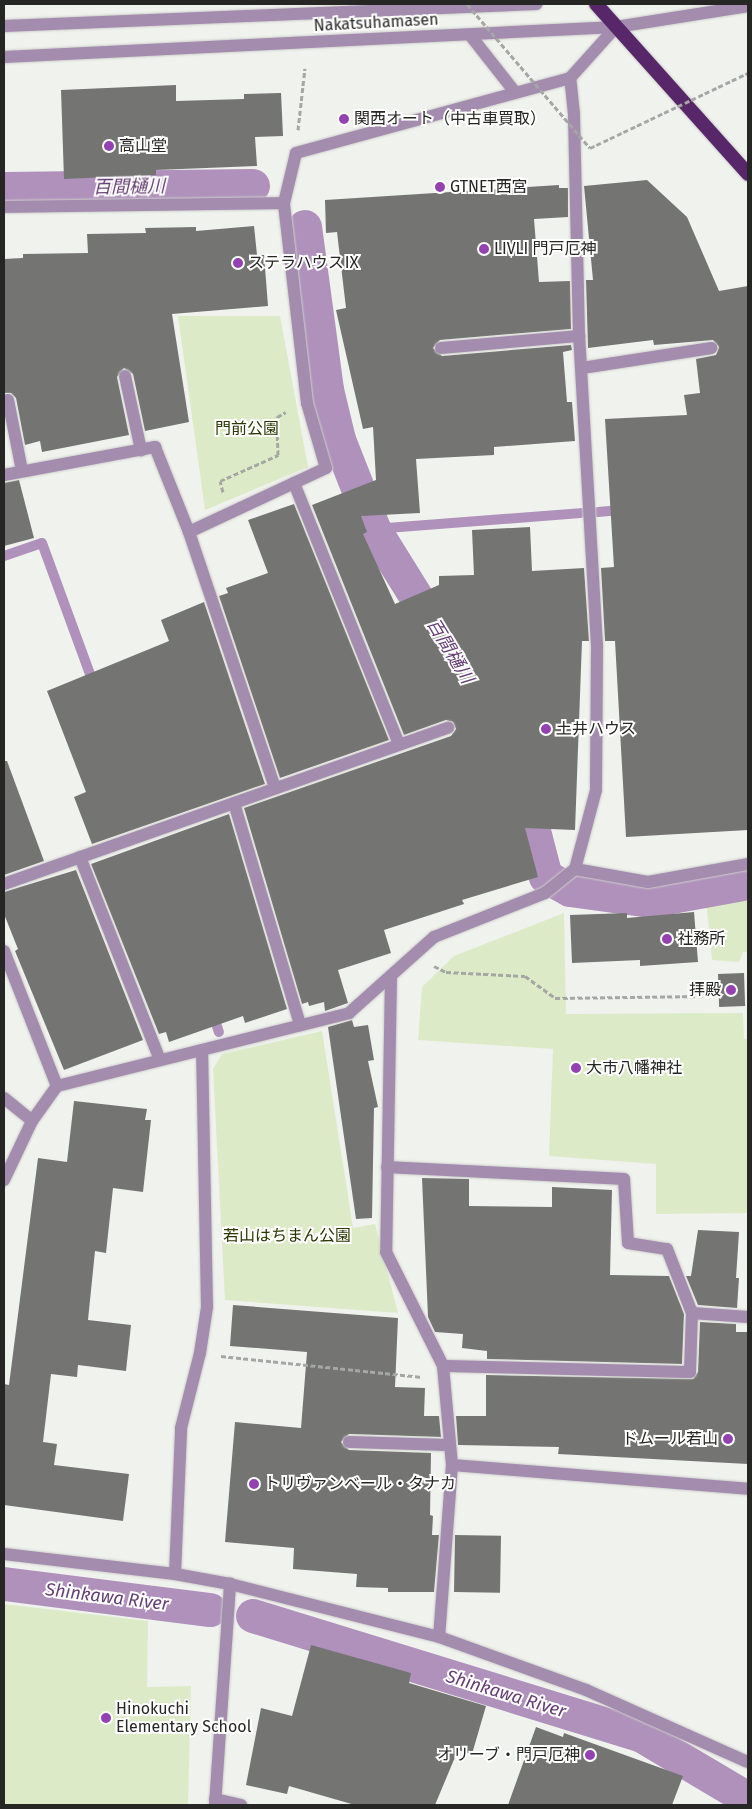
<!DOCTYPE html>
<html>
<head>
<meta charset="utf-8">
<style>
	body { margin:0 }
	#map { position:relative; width:752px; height:1809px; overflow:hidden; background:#f0f2ee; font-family:"Fira Sans","Noto Sans JP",sans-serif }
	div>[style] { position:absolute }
	.green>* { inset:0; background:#ddeac8 }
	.stream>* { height:10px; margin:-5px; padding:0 5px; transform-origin:5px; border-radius:5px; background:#af91bb }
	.canal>* { height:34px; margin:-17px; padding:0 17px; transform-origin:17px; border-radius:17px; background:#af91bb }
	.building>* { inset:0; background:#747572; transform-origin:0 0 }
	.path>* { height:3px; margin-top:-1.5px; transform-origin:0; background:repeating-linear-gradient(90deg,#a5a7a4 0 5px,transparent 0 7.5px) }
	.roads { filter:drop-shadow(0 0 1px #cccdca) drop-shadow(0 0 1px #cccdca) }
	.service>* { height:12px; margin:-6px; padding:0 6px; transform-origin:6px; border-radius:6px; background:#a48caf }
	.minor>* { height:12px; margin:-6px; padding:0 6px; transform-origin:6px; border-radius:6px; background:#a48caf }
	.tertiary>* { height:12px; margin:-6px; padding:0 6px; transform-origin:6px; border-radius:6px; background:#a48caf }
	.trunk>* { height:14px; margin:-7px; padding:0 7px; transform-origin:7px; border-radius:7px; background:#58276a }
	.path-bridge>* { height:3px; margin-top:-1.5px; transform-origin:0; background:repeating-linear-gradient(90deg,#a5a7a4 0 5px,transparent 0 7.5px) }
	.dots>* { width:14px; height:14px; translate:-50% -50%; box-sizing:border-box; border:2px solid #fff; border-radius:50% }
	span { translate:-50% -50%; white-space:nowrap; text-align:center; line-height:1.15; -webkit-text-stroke:4px #fff; paint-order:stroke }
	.street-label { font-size:16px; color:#262625 }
	.poi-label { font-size:16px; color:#262625 }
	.left { translate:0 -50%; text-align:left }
	.right { translate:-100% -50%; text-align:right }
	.park-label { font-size:16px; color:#283600 }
	.water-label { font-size:18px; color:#643d74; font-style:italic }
	.frame { position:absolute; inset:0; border:5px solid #262625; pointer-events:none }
</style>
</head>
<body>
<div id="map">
	<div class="green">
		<i style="clip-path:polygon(178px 316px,280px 316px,308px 467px,205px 510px)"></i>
		<i style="clip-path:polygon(748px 892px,748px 952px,743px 952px,739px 962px,712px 960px,706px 900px)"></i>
		<i style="clip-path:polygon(564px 913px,566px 1014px,743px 1013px,744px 1039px,748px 1039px,748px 1213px,656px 1214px,656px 1164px,549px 1156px,553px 1049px,418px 1040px,422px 987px,454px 956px)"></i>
		<i style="clip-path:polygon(322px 1031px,353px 1228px,375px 1224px,398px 1313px,225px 1300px,213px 1069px,222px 1054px)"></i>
		<i style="clip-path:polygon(4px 1604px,148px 1621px,147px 1687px,191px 1686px,188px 1805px,4px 1805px)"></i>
	</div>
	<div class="stream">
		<i style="left:598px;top:512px;width:25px;rotate:-5deg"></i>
		<i style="left:374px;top:529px;width:207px;rotate:-4.4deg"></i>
		<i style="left:4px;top:556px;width:40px;rotate:-18.9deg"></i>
		<i style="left:42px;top:543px;width:151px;rotate:69.9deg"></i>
		<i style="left:213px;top:1014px;width:19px;rotate:72deg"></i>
	</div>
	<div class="canal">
		<i style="left:4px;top:189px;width:249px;rotate:-0.7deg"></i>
		<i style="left:305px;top:227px;width:164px;rotate:82.3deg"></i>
		<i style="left:327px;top:390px;width:51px;rotate:76.5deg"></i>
		<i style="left:339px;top:440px;width:96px;rotate:68.5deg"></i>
		<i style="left:374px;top:529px;width:125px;rotate:58.1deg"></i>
		<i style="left:522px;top:785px;width:95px;rotate:75.4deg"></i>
		<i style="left:546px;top:877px;width:27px;rotate:28deg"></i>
		<i style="left:570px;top:890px;width:81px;rotate:7.8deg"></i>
		<i style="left:650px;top:901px;width:100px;rotate:-10.4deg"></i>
		<i style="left:4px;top:1584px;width:208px;rotate:7.2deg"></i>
		<i style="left:253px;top:1616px;width:407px;rotate:17.1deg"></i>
		<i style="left:642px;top:1736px;width:123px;rotate:30.7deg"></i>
	</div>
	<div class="building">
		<i style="clip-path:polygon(176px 85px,176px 101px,244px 99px,244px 94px,281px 93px,283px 136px,255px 137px,257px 166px,156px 170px,156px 175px,64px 179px,61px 90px)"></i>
		<i style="clip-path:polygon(647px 180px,687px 217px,719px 291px,748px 286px,748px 830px,626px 837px,615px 641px,605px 641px,601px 568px,614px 567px,605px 419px,687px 415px,684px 395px,700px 393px,696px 359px,716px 355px,719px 347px,713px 340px,654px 345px,653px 340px,588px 348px,586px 280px,593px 280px,584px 186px)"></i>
		<i style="clip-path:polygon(559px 185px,559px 188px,568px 188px,568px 217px,534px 219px,539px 282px,570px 281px,571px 329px,440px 340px,433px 348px,442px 356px,571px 345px,572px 350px,563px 352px,567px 402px,572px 402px,575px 441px,494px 447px,494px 455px,416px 459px,420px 513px,361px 516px,367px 532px,363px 534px,395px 604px,439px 585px,439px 576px,474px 575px,472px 530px,530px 527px,532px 571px,584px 568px,589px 641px,582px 641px,575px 830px,525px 828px,538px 877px,462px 900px,464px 904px,384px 930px,391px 953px,338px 970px,348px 1003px,325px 1011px,324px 1002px,309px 1006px,308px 1002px,302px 1004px,244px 808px,451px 736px,456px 729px,453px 722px,446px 720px,404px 735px,312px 505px,376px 480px,373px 427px,363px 429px,336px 310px,346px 308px,337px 232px,326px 233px,325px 200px)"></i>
		<i style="clip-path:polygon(254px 226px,257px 255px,264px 255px,268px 306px,172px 314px,189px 422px,145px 431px,133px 374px,124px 368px,117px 377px,129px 435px,42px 452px,40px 441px,25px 445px,16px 398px,11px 393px,4px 393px,4px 259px,23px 258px,23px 254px,88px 253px,87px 234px,146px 233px,145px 228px,196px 227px,196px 231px)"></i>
		<i style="clip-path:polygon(19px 480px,34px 538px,4px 546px,4px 483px)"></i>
		<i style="clip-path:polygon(294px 504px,389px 740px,280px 778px,219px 596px,228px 593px,226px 588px,268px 573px,248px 520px)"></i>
		<i style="clip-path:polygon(204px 602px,265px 784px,92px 844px,74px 797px,86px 792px,47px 691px,169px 641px,161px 620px)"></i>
		<i style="clip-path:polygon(4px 761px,7px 761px,44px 861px,4px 875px)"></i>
		<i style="clip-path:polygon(229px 814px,287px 1009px,245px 1023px,243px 1016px,169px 1042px,166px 1032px,159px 1034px,91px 864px)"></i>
		<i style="clip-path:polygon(76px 870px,143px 1040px,64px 1070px,15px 951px,18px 949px,4px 914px,4px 892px)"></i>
		<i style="clip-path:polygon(694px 912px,698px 962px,640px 966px,640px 960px,572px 963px,570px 915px,627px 913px,627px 918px)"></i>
		<i style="left:744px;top:973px;width:33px;height:26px;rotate:88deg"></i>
		<i style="clip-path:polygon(352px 1020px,354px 1027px,368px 1025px,374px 1060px,368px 1061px,378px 1107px,374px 1108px,372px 1218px,356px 1219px,328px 1027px)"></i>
		<i style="clip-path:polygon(74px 1101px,147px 1109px,145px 1120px,151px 1120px,143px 1192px,113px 1188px,106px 1253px,95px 1251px,88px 1320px,131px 1325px,126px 1371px,78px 1365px,77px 1377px,51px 1374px,43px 1442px,57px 1444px,54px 1465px,129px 1474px,123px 1521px,4px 1505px,4px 1384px,9px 1385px,38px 1158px,67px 1162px)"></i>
		<i style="clip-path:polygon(422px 1178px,469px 1179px,469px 1206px,552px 1207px,552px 1187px,612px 1190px,610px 1275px,669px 1276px,684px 1314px,682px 1364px,487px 1359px,487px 1351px,462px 1348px,463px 1334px,435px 1332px,428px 1317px)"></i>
		<i style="clip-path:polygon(698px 1230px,739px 1232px,736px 1278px,739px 1278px,737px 1308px,698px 1305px,686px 1276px,691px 1276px)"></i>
		<i style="clip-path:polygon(233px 1305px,398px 1318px,395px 1387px,425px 1388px,424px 1416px,439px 1416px,441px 1437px,349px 1434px,341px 1442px,349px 1450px,431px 1453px,430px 1515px,433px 1516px,432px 1535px,439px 1535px,434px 1592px,388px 1592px,388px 1588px,356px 1587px,357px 1574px,293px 1569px,294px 1548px,225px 1542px,235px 1422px,301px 1428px,307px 1352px,230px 1346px)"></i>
		<i style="clip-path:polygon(700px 1322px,736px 1324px,736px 1332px,748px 1332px,748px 1464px,558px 1454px,559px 1447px,458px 1445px,456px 1416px,486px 1416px,486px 1375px,693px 1379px,698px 1372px)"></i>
		<i style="left:455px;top:1535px;width:46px;height:57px;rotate:1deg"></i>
		<i style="clip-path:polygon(311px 1645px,411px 1673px,409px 1683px,486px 1706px,472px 1754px,458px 1750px,435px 1805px,355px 1805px,289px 1786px,287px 1794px,246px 1785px,261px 1708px,292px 1716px)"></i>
		<i style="clip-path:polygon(536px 1727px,563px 1737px,564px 1733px,683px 1776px,672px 1805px,508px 1805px)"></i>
	</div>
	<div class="path">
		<i style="left:298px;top:130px;width:62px;rotate:-83.6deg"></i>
		<i style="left:223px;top:492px;width:11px;rotate:-105deg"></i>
		<i style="left:220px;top:481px;width:64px;rotate:-24.1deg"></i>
		<i style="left:278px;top:455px;width:38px;rotate:-92deg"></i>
		<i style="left:277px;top:417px;width:10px;rotate:-29deg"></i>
		<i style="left:434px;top:966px;width:13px;rotate:27deg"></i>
		<i style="left:446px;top:972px;width:79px;rotate:2.9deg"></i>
		<i style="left:525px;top:976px;width:37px;rotate:36deg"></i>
		<i style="left:555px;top:998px;width:150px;rotate:-0.8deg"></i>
		<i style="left:221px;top:1356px;width:202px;rotate:6deg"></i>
	</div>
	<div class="roads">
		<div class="service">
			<i style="left:441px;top:348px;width:139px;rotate:-5deg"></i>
			<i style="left:582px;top:368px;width:131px;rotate:-8.8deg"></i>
			<i style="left:125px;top:376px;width:76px;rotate:77.8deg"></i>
			<i style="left:8px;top:400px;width:72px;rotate:78.8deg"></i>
			<i style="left:349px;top:1442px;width:101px;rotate:1.7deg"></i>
		</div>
		<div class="minor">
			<i style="left:470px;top:35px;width:71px;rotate:51.8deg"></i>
			<i style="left:4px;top:207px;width:280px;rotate:-0.8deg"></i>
			<i style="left:4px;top:475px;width:154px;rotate:-10.5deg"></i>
			<i style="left:155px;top:447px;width:92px;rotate:68.2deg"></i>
			<i style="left:189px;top:532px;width:270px;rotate:71.4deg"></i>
			<i style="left:294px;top:483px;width:281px;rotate:68.1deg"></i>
			<i style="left:189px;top:532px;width:151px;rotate:-25deg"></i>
			<i style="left:326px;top:468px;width:68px;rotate:-106.3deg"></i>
			<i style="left:307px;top:403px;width:201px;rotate:-96.6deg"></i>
			<i style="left:284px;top:203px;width:51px;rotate:-76.5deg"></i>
			<i style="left:296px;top:153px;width:284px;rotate:-15.3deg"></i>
			<i style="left:570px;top:78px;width:69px;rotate:-48deg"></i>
			<i style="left:234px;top:803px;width:232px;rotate:73.4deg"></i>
			<i style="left:80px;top:857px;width:218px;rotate:68.5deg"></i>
			<i style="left:575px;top:869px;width:74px;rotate:10.1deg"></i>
			<i style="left:648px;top:882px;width:102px;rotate:-10.2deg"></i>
			<i style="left:4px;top:884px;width:471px;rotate:-19.4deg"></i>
			<i style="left:4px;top:951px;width:145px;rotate:68.6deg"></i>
			<i style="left:391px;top:976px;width:276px;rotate:91deg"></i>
			<i style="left:386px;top:1252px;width:127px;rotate:63.4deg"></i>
			<i style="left:443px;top:1366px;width:99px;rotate:84.8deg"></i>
			<i style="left:452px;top:1465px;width:172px;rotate:94.3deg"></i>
			<i style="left:4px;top:1098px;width:36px;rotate:39deg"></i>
			<i style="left:387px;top:1167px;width:237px;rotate:2.9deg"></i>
			<i style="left:624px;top:1179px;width:64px;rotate:86.4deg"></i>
			<i style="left:628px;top:1243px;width:39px;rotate:9deg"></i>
			<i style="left:667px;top:1249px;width:69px;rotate:68.7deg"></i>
			<i style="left:692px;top:1313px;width:56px;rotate:4.1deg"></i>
			<i style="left:4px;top:1180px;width:65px;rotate:-64.6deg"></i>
			<i style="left:32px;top:1121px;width:43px;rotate:-54.5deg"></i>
			<i style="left:57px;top:1086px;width:301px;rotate:-14deg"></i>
			<i style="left:349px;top:1013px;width:114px;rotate:-41.8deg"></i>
			<i style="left:434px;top:937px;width:119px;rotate:-21.6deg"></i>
			<i style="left:545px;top:893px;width:38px;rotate:-39deg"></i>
			<i style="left:575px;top:869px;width:82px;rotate:-75.1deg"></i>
			<i style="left:596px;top:790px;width:144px;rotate:-89.6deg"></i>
			<i style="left:597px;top:646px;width:311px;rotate:-93.3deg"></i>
			<i style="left:579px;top:336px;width:222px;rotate:-91.3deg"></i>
			<i style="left:574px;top:114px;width:36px;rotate:-96deg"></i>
			<i style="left:443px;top:1366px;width:247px;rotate:1.4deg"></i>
			<i style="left:690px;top:1372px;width:59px;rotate:-88.1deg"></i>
			<i style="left:452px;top:1465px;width:297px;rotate:4.6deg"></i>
			<i style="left:175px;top:1574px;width:146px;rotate:-87.6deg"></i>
			<i style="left:181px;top:1428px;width:77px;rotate:-75.8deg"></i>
			<i style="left:200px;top:1353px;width:47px;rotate:-81.3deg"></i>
			<i style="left:207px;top:1307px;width:257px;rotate:-91.1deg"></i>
			<i style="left:215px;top:1799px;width:27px;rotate:13deg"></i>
			<i style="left:215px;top:1805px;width:222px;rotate:-86.1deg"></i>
		</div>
		<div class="tertiary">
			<i style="left:4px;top:26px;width:533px;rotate:-2.36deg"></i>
			<i style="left:4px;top:57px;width:613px;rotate:-2.81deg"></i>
			<i style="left:616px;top:27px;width:134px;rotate:-9deg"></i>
			<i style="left:4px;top:1554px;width:172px;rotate:6.7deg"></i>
			<i style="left:175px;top:1574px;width:56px;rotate:10.3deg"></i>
			<i style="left:230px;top:1584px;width:216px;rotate:14.2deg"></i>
			<i style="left:439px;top:1637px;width:156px;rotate:19.8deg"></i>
			<i style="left:586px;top:1690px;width:177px;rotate:24deg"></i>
		</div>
		<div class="trunk">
			<i style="left:596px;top:4px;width:228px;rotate:48.2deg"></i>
		</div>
	</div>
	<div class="path-bridge">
		<i style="left:467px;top:4px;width:189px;rotate:49.5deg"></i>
		<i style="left:590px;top:148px;width:175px;rotate:-25.4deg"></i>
	</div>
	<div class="dots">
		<i style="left:344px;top:119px;background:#9442b1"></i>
		<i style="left:109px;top:146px;background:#9442b1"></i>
		<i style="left:440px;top:187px;background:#9442b1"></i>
		<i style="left:484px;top:249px;background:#9442b1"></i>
		<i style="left:238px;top:263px;background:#9442b1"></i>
		<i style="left:546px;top:729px;background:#9442b1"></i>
		<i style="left:667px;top:939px;background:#9442b1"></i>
		<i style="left:731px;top:990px;background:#9442b1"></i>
		<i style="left:576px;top:1068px;background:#9442b1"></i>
		<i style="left:728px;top:1439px;background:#9442b1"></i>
		<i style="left:254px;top:1484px;background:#9442b1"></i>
		<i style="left:106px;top:1718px;background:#9442b1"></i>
		<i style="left:590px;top:1755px;background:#9442b1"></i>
	</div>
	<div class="street-label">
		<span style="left:376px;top:23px;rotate:-3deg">Nakatsuhamasen</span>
	</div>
	<div class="poi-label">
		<span class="left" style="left:354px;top:119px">関西オート（中古車買取）</span>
		<span class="left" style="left:119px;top:146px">高山堂</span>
		<span class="left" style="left:450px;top:187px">GTNET西宮</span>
		<span class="left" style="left:494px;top:249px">LIVLI 門戸厄神</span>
		<span class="left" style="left:248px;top:263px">ステラハウスⅨ</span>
		<span class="left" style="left:556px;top:729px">土井ハウス</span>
		<span class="left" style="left:677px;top:939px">社務所</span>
		<span class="right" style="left:721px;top:990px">拝殿</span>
		<span class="left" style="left:586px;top:1068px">大市八幡神社</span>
		<span class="right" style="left:718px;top:1439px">ドムール若山</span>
		<span class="left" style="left:264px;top:1484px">トリヴァンベール・タナカ</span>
		<span class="left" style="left:116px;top:1718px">Hinokuchi<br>Elementary School</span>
		<span class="right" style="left:580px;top:1755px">オリーブ・門戸厄神</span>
	</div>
	<div class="park-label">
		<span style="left:247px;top:429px">門前公園</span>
		<span style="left:287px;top:1236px">若山はちまん公園</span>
	</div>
	<div class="water-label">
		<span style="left:129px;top:187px;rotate:-1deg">百間樋川</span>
		<span style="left:450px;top:651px;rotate:59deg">百間樋川</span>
		<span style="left:107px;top:1597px;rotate:7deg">Shinkawa River</span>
		<span style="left:506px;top:1694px;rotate:17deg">Shinkawa River</span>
	</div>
	<div class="frame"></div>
</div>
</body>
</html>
